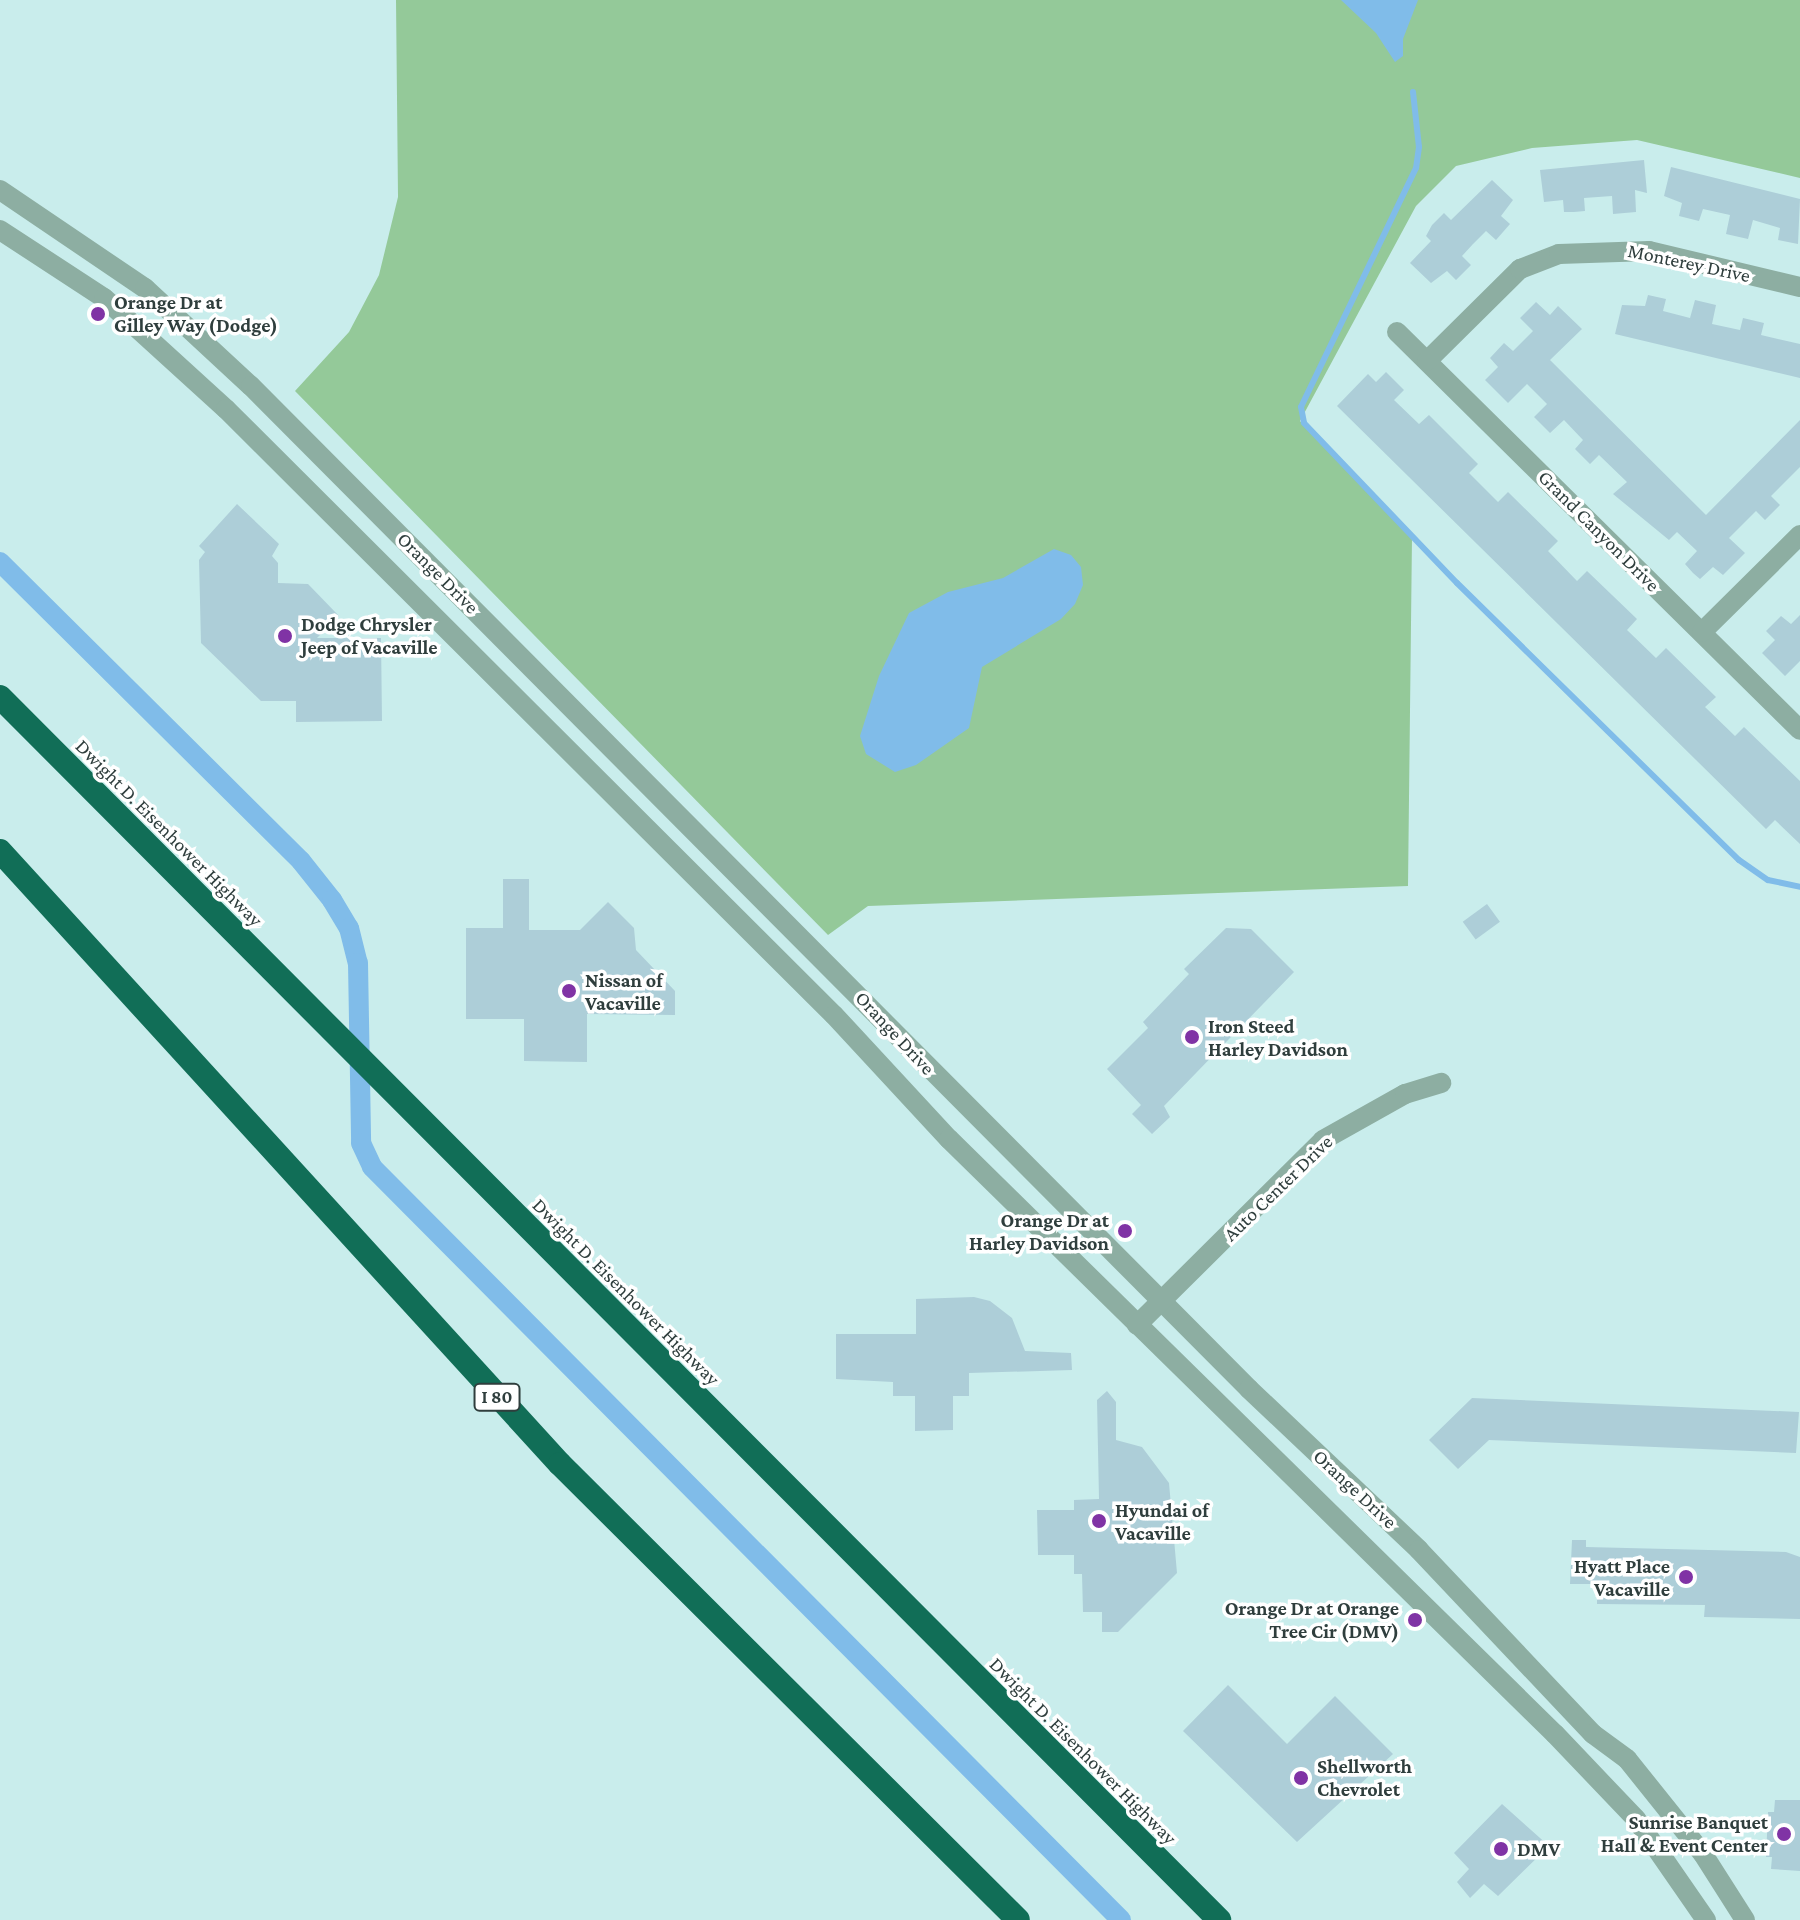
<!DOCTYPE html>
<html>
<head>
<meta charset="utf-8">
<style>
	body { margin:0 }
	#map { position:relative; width:1800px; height:1920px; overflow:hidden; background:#c9edec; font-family:"Crimson Pro",serif }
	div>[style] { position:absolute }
	.green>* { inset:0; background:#94c999 }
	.water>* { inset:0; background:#80bce9 }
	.stream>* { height:6px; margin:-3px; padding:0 3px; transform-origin:3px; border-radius:3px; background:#80bce9 }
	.canal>* { height:20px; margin:-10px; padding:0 10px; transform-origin:10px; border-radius:10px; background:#80bce9 }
	.building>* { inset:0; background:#adced8; transform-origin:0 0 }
	.minor>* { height:20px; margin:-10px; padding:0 10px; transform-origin:10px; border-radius:10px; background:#8daea2 }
	.highway>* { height:24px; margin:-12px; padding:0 12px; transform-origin:12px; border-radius:12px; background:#116e57 }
	.dots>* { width:22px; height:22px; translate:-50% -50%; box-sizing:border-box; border:4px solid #fff; border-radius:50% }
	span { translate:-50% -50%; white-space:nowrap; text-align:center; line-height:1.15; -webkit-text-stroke:7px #fff; paint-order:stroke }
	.shield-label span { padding:2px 6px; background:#fff; border:2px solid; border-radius:6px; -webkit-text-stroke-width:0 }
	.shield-label { font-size:18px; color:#2f3e3d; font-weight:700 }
	.street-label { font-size:20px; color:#2f3e3d }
	.poi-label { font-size:20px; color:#2f3e3d; font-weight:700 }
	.left { translate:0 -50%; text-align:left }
	.right { translate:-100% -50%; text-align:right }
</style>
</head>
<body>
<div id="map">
	<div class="green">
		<i style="clip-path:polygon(396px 0,1800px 0,1800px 178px,1637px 140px,1532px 148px,1456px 166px,1416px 206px,1300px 421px,1412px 537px,1408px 886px,868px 906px,828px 935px,295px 391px,349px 332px,379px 275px,398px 197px)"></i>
	</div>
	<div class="water">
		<i style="clip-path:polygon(1341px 0,1418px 0,1403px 39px,1403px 56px,1395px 62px,1376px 33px)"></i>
		<i style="clip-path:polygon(1054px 549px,1071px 555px,1081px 567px,1083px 585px,1075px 604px,1061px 619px,982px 667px,969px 728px,916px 765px,895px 772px,866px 754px,860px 736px,879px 676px,909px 613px,948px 592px,1003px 578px)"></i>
	</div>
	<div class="stream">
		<i style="left:1413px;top:92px;width:55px;rotate:83.8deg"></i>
		<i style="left:1419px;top:147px;width:21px;rotate:98deg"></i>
		<i style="left:1416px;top:168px;width:265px;rotate:115.7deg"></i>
		<i style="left:1301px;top:407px;width:16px;rotate:79deg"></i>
		<i style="left:1304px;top:423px;width:221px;rotate:46.3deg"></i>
		<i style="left:1457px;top:583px;width:395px;rotate:44.5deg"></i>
		<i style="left:1739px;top:860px;width:35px;rotate:35deg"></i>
		<i style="left:1768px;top:880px;width:33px;rotate:12deg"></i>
	</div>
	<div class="canal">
		<i style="left:0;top:562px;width:424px;rotate:44.8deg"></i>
		<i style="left:301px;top:861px;width:50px;rotate:51.5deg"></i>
		<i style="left:332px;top:900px;width:33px;rotate:59deg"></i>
		<i style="left:349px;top:928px;width:36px;rotate:76deg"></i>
		<i style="left:358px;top:963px;width:180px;rotate:89deg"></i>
		<i style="left:361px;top:1143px;width:26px;rotate:65deg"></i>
		<i style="left:372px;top:1167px;width:1062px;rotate:45.15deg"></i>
	</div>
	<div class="building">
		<i style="clip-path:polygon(1644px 160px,1647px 193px,1635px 190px,1636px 212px,1613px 214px,1612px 196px,1584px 198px,1585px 211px,1574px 212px,1564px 212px,1563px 200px,1544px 202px,1540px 170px)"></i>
		<i style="clip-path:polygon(1671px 167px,1800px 199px,1798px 244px,1778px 240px,1780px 228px,1753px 220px,1748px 239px,1726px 234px,1730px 215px,1703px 209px,1699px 221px,1679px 216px,1682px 203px,1664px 196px)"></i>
		<i style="clip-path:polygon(1492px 180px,1513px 200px,1501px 216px,1510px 224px,1496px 240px,1486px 231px,1473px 244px,1462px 256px,1471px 265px,1456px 280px,1447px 271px,1431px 283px,1410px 263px,1431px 241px,1426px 236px,1432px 225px,1444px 213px,1451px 220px)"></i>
		<i style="clip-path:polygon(1648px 295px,1666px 299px,1663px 311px,1690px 318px,1695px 300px,1716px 305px,1712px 324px,1740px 330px,1743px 318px,1764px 323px,1761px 335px,1800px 344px,1800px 378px,1615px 334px,1622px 305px,1645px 306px)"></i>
		<i style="clip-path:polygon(1536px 302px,1550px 315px,1558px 306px,1582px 329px,1550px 360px,1706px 515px,1800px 420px,1800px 467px,1771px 496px,1780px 505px,1765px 520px,1756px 511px,1729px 538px,1745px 553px,1723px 575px,1713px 567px,1700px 579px,1693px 573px,1685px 564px,1697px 551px,1677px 532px,1669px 540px,1613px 494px,1627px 482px,1599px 455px,1590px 464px,1575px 449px,1583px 440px,1564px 420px,1550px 433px,1534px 417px,1547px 404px,1527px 384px,1508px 403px,1485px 380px,1498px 367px,1490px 358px,1504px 343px,1513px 351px,1533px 331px,1520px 318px)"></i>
		<i style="clip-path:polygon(1386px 372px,1404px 390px,1394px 400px,1419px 424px,1429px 415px,1478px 464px,1469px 473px,1498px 502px,1508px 492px,1558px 541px,1548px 551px,1577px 581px,1587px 571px,1637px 619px,1627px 630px,1656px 658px,1666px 648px,1716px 697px,1705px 707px,1735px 736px,1744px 727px,1800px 781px,1800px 844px,1775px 820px,1766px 829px,1337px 406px,1368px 374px,1376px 382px)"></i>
		<i style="clip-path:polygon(237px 504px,279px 544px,272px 556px,278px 563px,278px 583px,308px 584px,339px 616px,317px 638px,381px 638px,382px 721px,296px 722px,296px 701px,261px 701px,201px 643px,199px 560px,205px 552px,199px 546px)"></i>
		<i style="clip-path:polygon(1800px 615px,1800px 661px,1785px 676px,1762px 653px,1775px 640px,1766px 631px,1781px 616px,1791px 624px)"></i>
		<i style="clip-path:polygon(503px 879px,529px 879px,529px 930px,580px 930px,608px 902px,634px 928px,636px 950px,675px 991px,675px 1015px,587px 1014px,587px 1062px,524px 1061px,524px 1019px,466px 1019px,466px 928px,503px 928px)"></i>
		<i style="left:1487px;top:904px;width:22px;height:30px;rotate:54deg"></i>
		<i style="clip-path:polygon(1226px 928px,1251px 929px,1294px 972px,1164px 1106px,1170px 1117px,1152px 1134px,1132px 1114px,1141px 1105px,1107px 1069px,1148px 1028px,1143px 1022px,1189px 974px,1184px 969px)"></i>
		<i style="clip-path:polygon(974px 1297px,990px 1301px,1012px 1318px,1025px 1351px,1071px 1353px,1072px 1370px,969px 1373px,969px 1396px,953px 1396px,953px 1430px,915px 1431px,915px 1396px,893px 1396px,893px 1382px,836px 1379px,836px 1334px,916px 1334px,916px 1299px)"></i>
		<i style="clip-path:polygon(1107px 1391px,1116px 1402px,1116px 1440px,1142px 1447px,1169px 1483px,1177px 1573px,1118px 1632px,1102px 1632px,1102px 1612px,1083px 1612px,1082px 1574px,1074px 1574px,1074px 1555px,1038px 1555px,1037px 1510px,1074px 1510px,1074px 1500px,1099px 1499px,1097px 1400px)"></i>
		<i style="clip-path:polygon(1472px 1398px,1799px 1412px,1796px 1453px,1489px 1440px,1458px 1469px,1429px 1440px)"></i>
		<i style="clip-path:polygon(1572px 1540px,1586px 1540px,1586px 1547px,1786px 1552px,1800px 1557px,1800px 1619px,1704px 1617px,1705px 1605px,1597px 1604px,1597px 1584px,1570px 1584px)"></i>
		<i style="clip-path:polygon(1228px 1685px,1287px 1744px,1335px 1696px,1393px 1754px,1297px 1842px,1183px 1731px)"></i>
		<i style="clip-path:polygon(1775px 1800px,1800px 1800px,1800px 1871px,1771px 1869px,1772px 1857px,1766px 1857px,1768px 1812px,1774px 1812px)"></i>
		<i style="clip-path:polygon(1502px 1804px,1549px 1846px,1498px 1896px,1484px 1884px,1470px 1898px,1457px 1882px,1469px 1869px,1454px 1853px)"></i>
	</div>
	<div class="minor">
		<i style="left:0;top:190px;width:175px;rotate:34.1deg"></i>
		<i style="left:145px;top:288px;width:144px;rotate:42.8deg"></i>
		<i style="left:251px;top:386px;width:1415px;rotate:45.14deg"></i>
		<i style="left:1249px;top:1389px;width:234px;rotate:43.4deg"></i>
		<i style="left:1419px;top:1550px;width:253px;rotate:46.6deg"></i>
		<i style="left:1593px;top:1734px;width:42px;rotate:36.3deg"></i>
		<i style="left:1627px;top:1759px;width:122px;rotate:51.3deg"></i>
		<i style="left:1703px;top:1854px;width:78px;rotate:57.5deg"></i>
		<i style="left:0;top:230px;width:124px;rotate:33.2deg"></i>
		<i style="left:104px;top:298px;width:165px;rotate:42.3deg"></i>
		<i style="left:226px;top:409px;width:858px;rotate:44.91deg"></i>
		<i style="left:834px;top:1015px;width:169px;rotate:47.2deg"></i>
		<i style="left:949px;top:1139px;width:849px;rotate:44.48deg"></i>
		<i style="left:1555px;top:1734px;width:117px;rotate:46.4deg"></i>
		<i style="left:1636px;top:1819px;width:123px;rotate:55.3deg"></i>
		<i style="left:1397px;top:332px;width:566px;rotate:44.64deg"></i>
		<i style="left:1427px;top:361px;width:131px;rotate:-44.7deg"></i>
		<i style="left:1520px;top:269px;width:42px;rotate:-21deg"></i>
		<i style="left:1559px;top:254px;width:90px;rotate:-1.9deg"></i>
		<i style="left:1649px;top:251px;width:155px;rotate:13.4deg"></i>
		<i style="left:1702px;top:632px;width:138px;rotate:-44.7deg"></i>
		<i style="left:1137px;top:1325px;width:262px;rotate:-44.8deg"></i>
		<i style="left:1323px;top:1140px;width:94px;rotate:-29.3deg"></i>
		<i style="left:1405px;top:1094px;width:38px;rotate:-17deg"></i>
	</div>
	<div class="highway">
		<i style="left:0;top:697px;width:1727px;rotate:45.09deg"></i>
		<i style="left:0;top:851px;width:830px;rotate:47.59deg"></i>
		<i style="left:560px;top:1464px;width:646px;rotate:44.87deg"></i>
	</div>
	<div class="dots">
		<i style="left:98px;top:314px;background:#8033a5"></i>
		<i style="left:285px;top:636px;background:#8033a5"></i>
		<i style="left:569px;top:991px;background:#8033a5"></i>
		<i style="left:1192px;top:1037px;background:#8033a5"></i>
		<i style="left:1125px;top:1231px;background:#8033a5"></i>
		<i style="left:1099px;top:1521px;background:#8033a5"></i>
		<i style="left:1686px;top:1577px;background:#8033a5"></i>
		<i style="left:1415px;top:1620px;background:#8033a5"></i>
		<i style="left:1301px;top:1778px;background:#8033a5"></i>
		<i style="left:1784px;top:1834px;background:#8033a5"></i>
		<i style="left:1501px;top:1849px;background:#8033a5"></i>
	</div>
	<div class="shield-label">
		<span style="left:497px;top:1397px">I 80</span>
	</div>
	<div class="street-label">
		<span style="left:1689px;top:263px;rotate:12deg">Monterey Drive</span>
		<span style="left:1599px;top:531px;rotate:45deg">Grand Canyon Drive</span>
		<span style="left:438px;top:573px;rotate:45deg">Orange Drive</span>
		<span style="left:169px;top:833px;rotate:45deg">Dwight D. Eisenhower Highway</span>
		<span style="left:895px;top:1033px;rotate:47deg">Orange Drive</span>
		<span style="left:1278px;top:1188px;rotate:-44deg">Auto Center Drive</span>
		<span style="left:626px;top:1292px;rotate:45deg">Dwight D. Eisenhower Highway</span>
		<span style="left:1355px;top:1489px;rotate:43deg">Orange Drive</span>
		<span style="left:1083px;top:1751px;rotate:45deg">Dwight D. Eisenhower Highway</span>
	</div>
	<div class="poi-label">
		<span class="left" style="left:114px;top:314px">Orange Dr at<br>Gilley Way (Dodge)</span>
		<span class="left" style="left:301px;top:636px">Dodge Chrysler<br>Jeep of Vacaville</span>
		<span class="left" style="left:585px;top:992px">Nissan of<br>Vacaville</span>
		<span class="left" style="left:1208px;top:1038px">Iron Steed<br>Harley Davidson</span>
		<span class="right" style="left:1109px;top:1232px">Orange Dr at<br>Harley Davidson</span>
		<span class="left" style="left:1115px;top:1522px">Hyundai of<br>Vacaville</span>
		<span class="right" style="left:1670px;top:1578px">Hyatt Place<br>Vacaville</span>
		<span class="right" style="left:1399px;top:1620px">Orange Dr at Orange<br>Tree Cir (DMV)</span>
		<span class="left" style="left:1317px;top:1778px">Shellworth<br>Chevrolet</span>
		<span class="right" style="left:1768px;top:1834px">Sunrise Banquet<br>Hall &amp; Event Center</span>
		<span class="left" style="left:1517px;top:1849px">DMV</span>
	</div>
</div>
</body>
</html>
